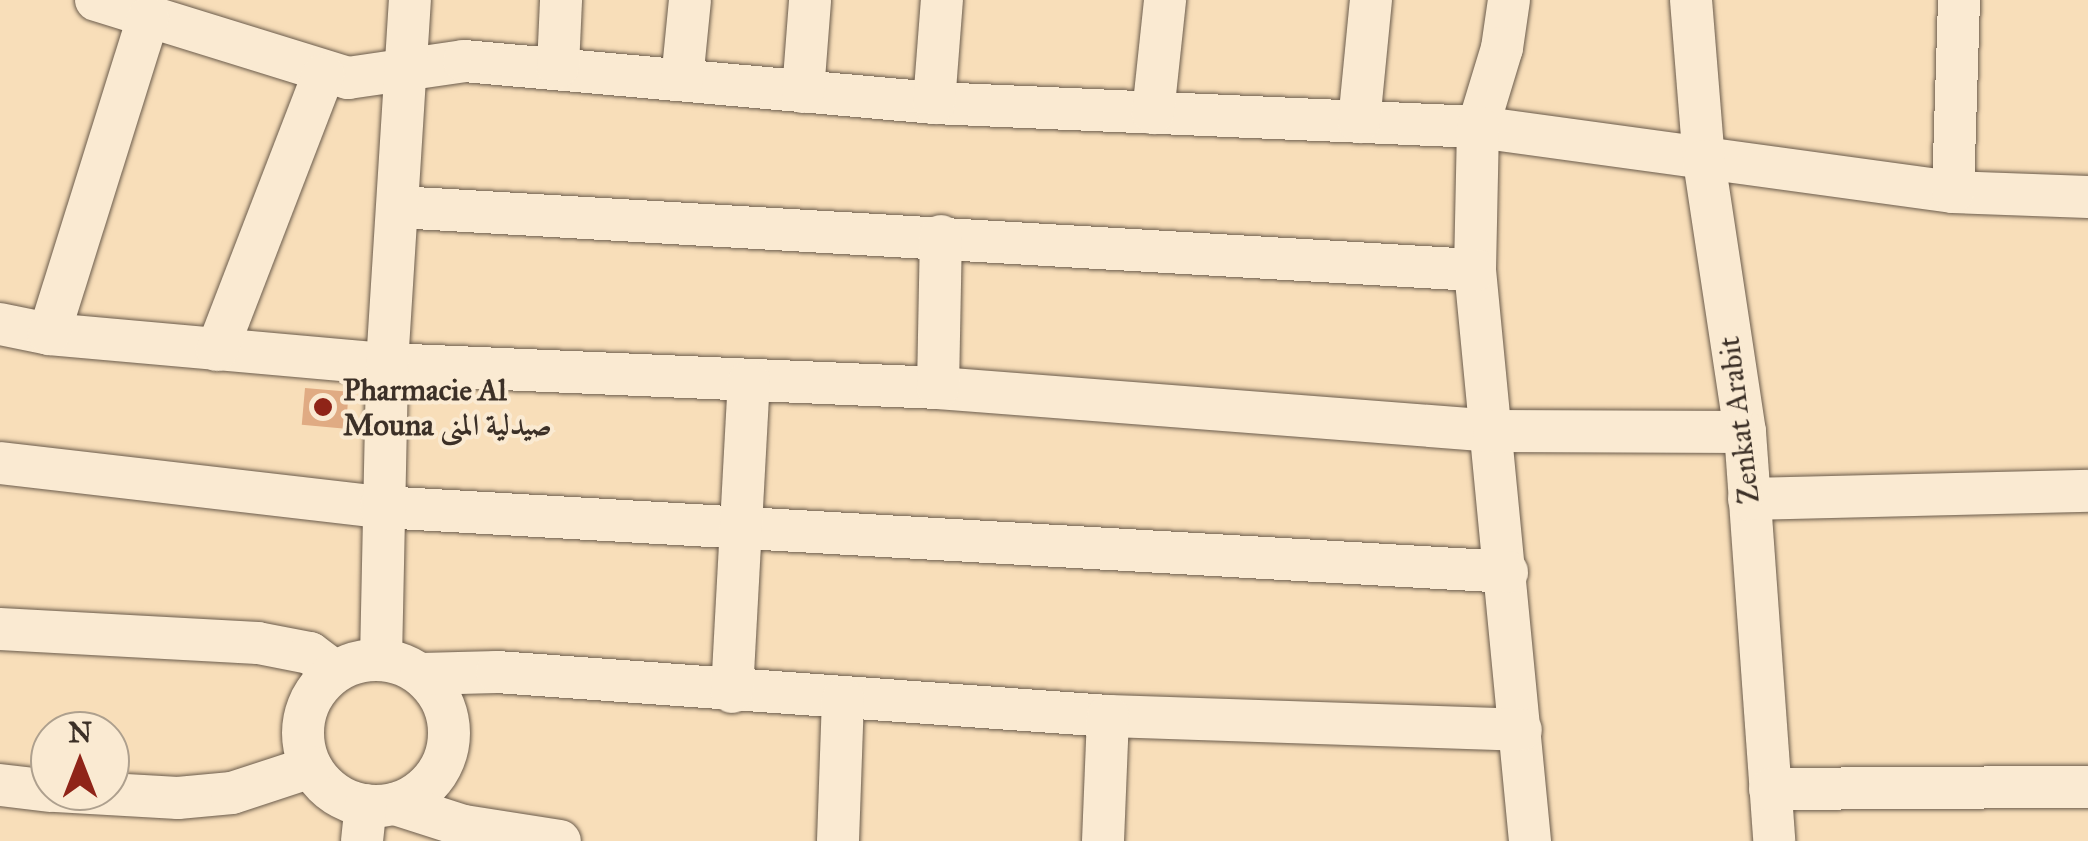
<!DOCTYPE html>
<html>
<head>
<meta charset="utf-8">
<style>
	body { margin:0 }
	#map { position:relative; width:2088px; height:841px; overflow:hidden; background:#f8deb9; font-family:"IM FELL Great Primer",Amiri,serif }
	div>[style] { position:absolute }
	.building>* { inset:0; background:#e0ab83; transform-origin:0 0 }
	.roads { filter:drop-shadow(0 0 2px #6b5c4c) drop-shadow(0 0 2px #6b5c4c) }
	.minor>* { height:42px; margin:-21px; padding:0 21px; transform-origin:21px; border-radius:21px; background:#faead2 }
	.minor>.ring { margin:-21px; padding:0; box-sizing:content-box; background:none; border:42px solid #faead2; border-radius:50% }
	.dots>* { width:28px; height:28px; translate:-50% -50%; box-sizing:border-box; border:5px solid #faead2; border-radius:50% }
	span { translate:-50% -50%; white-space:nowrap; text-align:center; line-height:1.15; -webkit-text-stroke:8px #faead2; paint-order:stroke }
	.poi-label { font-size:30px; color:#3c3027; font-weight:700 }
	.left { translate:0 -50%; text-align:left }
	.street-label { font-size:30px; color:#3c3027 }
	.north { position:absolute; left:30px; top:711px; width:100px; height:100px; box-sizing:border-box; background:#faead2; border:2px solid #aea08e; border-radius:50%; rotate:0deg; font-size:28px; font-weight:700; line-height:40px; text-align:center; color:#3c3027 }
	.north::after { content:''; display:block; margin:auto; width:35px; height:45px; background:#8f2418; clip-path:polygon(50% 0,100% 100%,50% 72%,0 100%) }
</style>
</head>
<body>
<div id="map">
	<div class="building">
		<i style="left:305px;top:388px;width:44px;height:37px;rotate:5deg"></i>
	</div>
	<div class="roads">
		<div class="minor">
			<i style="left:96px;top:0;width:264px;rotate:17.2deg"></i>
			<i style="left:348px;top:78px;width:117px;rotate:-8.3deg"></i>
			<i style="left:464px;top:61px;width:472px;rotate:5.1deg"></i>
			<i style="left:934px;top:103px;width:545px;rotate:2.53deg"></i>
			<i style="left:1478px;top:127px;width:479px;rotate:7.8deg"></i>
			<i style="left:1953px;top:192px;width:135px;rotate:2.1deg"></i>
			<i style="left:1509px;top:0;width:49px;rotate:98.3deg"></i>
			<i style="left:1502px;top:48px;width:83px;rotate:106.9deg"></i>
			<i style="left:1478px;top:127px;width:143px;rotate:91.2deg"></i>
			<i style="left:1475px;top:270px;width:574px;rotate:84.5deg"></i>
			<i style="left:1691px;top:0;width:162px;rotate:85.4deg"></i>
			<i style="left:1704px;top:161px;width:274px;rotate:81.4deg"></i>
			<i style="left:1745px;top:432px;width:410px;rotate:85.9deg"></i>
			<i style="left:558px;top:67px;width:67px;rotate:-87.4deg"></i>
			<i style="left:682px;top:80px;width:80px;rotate:-84.3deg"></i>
			<i style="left:803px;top:92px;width:92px;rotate:-85.6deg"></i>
			<i style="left:934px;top:103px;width:103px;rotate:-85.6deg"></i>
			<i style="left:1153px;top:113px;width:114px;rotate:-83.9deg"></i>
			<i style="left:1359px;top:122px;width:123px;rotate:-84.4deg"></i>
			<i style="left:1953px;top:192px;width:192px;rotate:-88.2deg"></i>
			<i style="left:398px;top:207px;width:1079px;rotate:3.35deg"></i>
			<i style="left:0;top:324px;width:50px;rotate:11.5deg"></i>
			<i style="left:49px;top:334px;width:339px;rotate:5.1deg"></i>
			<i style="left:387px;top:364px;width:552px;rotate:2.49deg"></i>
			<i style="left:938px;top:388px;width:558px;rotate:4.42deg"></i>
			<i style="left:1494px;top:431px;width:251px;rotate:0.2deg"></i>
			<i style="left:49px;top:334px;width:331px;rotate:-72.6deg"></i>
			<i style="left:217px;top:350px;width:295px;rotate:-68.9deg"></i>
			<i style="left:938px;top:388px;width:152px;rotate:-88.9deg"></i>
			<i style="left:0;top:463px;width:384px;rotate:6.6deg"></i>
			<i style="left:381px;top:507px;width:1128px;rotate:3.3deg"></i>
			<i style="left:1749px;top:499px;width:339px;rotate:-1.4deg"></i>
			<i style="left:0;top:629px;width:258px;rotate:3.1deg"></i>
			<i style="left:258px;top:643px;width:53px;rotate:10.9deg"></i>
			<i style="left:310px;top:653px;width:30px;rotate:37deg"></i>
			<i style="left:381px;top:660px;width:296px;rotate:-88.8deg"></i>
			<i style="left:387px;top:364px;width:365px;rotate:-86.4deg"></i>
			<i class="ring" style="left:303px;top:660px;width:104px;height:104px"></i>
			<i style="left:421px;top:674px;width:76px;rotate:-1.5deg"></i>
			<i style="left:497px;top:672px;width:613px;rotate:4.12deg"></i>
			<i style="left:1108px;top:716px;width:413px;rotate:1.9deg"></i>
			<i style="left:732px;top:692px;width:311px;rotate:-86.9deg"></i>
			<i style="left:0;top:785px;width:50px;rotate:6.8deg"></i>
			<i style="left:1770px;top:789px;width:318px;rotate:-0.4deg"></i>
			<i style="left:56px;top:791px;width:122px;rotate:3.3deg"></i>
			<i style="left:178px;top:798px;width:54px;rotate:-5.3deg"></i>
			<i style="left:232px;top:793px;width:83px;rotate:-18.2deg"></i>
			<i style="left:395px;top:804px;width:72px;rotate:17.7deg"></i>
			<i style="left:464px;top:826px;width:97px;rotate:8.9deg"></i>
			<i style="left:362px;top:841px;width:36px;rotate:-84deg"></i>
			<i style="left:838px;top:841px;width:142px;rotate:-88deg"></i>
			<i style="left:1103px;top:841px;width:125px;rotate:-87.7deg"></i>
		</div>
	</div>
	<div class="dots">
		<i style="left:323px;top:407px;background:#8f2418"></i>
	</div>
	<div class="poi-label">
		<span class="left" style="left:343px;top:407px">Pharmacie Al<br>Mouna صيدلية المنى</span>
	</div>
	<div class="street-label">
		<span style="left:1739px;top:420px;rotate:-97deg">Zenkat Arabit</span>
	</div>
	<div class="north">N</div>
</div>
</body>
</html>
